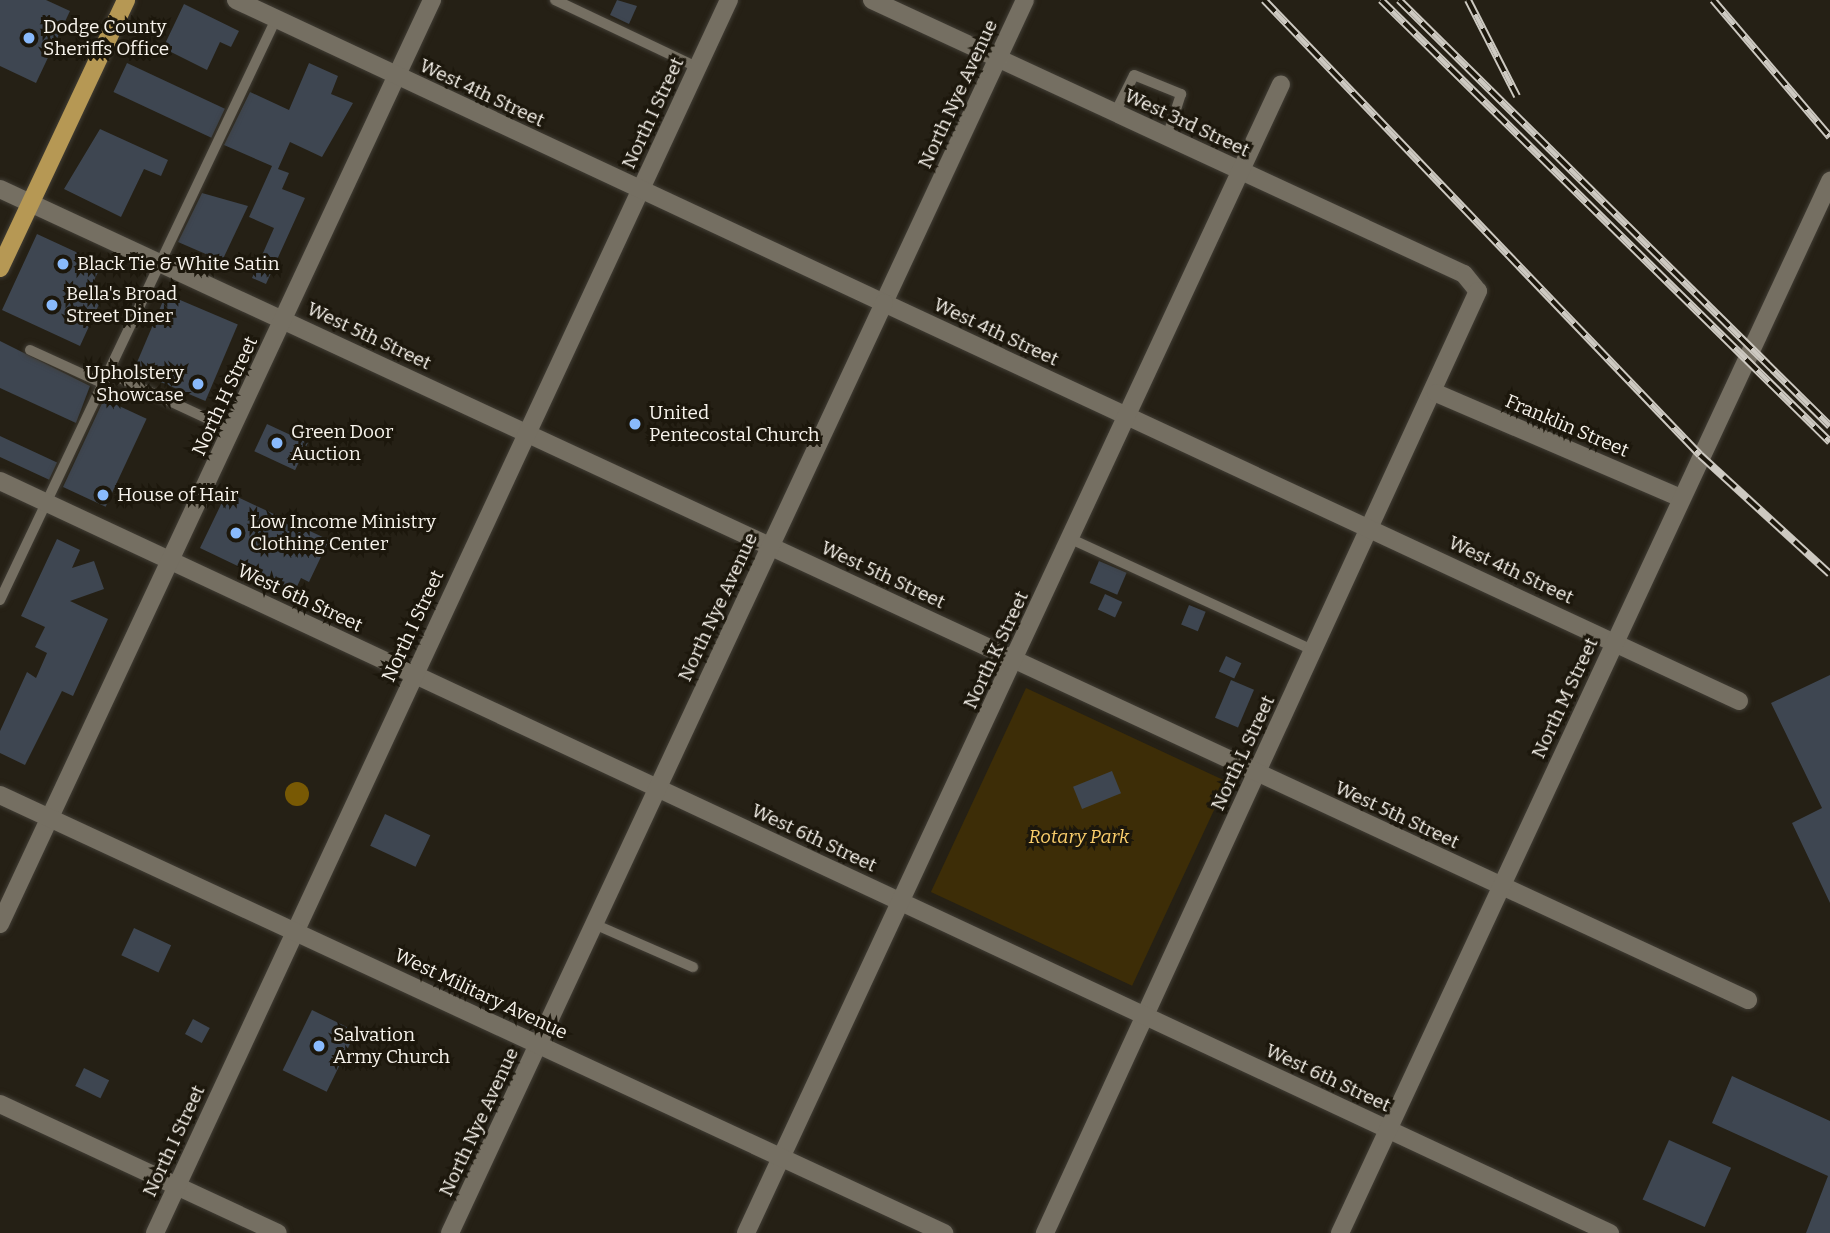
<!DOCTYPE html>
<html>
<head>
<meta charset="utf-8">
<style>
	body { margin:0 }
	#map { position:relative; width:1830px; height:1233px; overflow:hidden; background:#252015; font-family:Bitter,serif }
	div>[style] { position:absolute }
	.green>* { inset:0; background:#3d2d07; transform-origin:0 0 }
	.water>* { inset:0; background:#785904 }
	.round { border-radius:50% }
	.building>* { inset:0; background:#3e4651; transform-origin:0 0 }
	.roads { filter:drop-shadow(0 0 2px #413d35) drop-shadow(0 0 2px #413d35) }
	.lane>* { height:10px; margin:-5px; padding:0 5px; transform-origin:5px; border-radius:5px; background:#756f62 }
	.street>* { height:18px; margin:-9px; padding:0 9px; transform-origin:9px; border-radius:9px; background:#756f62 }
	.secondary>* { height:18px; margin:-9px; padding:0 9px; transform-origin:9px; border-radius:9px; background:#756f62 }
	.primary>* { height:18px; margin:-9px; padding:0 9px; transform-origin:9px; border-radius:9px; background:#b69854 }
	.rail>* { height:8px; margin-top:-4px; transform-origin:0; background:repeating-linear-gradient(90deg,#1c170c 0 16px,#cdc9c1 0 32px); box-sizing:border-box; border-block:2px solid #cdc9c1 }
	.dots>* { width:19px; height:19px; translate:-50% -50%; box-sizing:border-box; border:4px solid #1c170c; border-radius:50% }
	span { translate:-50% -50%; white-space:nowrap; text-align:center; line-height:1.15; -webkit-text-stroke:6px #1c170c; paint-order:stroke }
	.poi-label { font-size:19px; color:#f7f3ec }
	.left { translate:0 -50%; text-align:left }
	.right { translate:-100% -50%; text-align:right }
	.street-label { font-size:19px; color:#f7f3ec }
	.park-label { font-size:19px; color:#fccf6c; font-style:italic }
</style>
</head>
<body>
<div id="map">
	<div class="green">
		<i style="left:1026px;top:688px;width:222px;height:225px;rotate:25deg"></i>
	</div>
	<div class="water">
		<i class="round" style="left:285px;top:782px;width:24px;height:24px"></i>
	</div>
	<div class="building">
		<i style="clip-path:polygon(0 0,46px 0,70px 11px,36px 83px,0 66px)"></i>
		<i style="clip-path:polygon(617px 0,637px 6px,629px 24px,610px 15px)"></i>
		<i style="clip-path:polygon(184px 4px,239px 31px,231px 47px,220px 42px,207px 70px,163px 48px)"></i>
		<i style="left:127px;top:63px;width:108px;height:32px;rotate:25deg"></i>
		<i style="clip-path:polygon(309px 63px,338px 76px,331px 94px,353px 103px,322px 157px,290px 142px,278px 169px,289px 173px,282px 189px,305px 198px,266px 284px,252px 278px,274px 228px,249px 217px,272px 166px,224px 145px,250px 92px,289px 110px)"></i>
		<i style="clip-path:polygon(100px 129px,168px 160px,161px 176px,144px 169px,121px 217px,64px 189px)"></i>
		<i style="clip-path:polygon(202px 193px,248px 206px,222px 261px,178px 242px)"></i>
		<i style="clip-path:polygon(37px 234px,102px 264px,88px 293px,101px 300px,80px 346px,2px 310px)"></i>
		<i style="left:166px;top:294px;width:78px;height:83px;rotate:23deg"></i>
		<i style="clip-path:polygon(0 341px,90px 386px,76px 423px,0 388px)"></i>
		<i style="left:104px;top:399px;width:47px;height:97px;rotate:25deg"></i>
		<i style="left:267px;top:424px;width:45px;height:30px;rotate:25deg"></i>
		<i style="left:0;top:436px;width:63px;height:19px;rotate:25deg"></i>
		<i style="clip-path:polygon(227px 492px,329px 540px,309px 582px,301px 578px,294px 593px,200px 548px)"></i>
		<i style="clip-path:polygon(57px 539px,80px 550px,72px 568px,94px 561px,104px 589px,70px 601px,108px 619px,73px 696px,62px 691px,25px 765px,0 753px,0 731px,27px 672px,36px 678px,47px 653px,35px 647px,45px 627px,21px 616px)"></i>
		<i style="left:1099px;top:561px;width:30px;height:24px;rotate:23deg"></i>
		<i style="left:1105px;top:594px;width:19px;height:17px;rotate:25deg"></i>
		<i style="left:1189px;top:605px;width:18px;height:21px;rotate:22deg"></i>
		<i style="left:1226px;top:656px;width:17px;height:17px;rotate:25deg"></i>
		<i style="clip-path:polygon(1830px 675px,1830px 903px,1792px 823px,1822px 808px,1771px 703px)"></i>
		<i style="left:1231px;top:680px;width:25px;height:41px;rotate:23deg"></i>
		<i style="left:1112px;top:771px;width:24px;height:42px;rotate:68deg"></i>
		<i style="left:385px;top:814px;width:50px;height:35px;rotate:25deg"></i>
		<i style="left:134px;top:928px;width:41px;height:30px;rotate:25deg"></i>
		<i style="left:312px;top:1010px;width:49px;height:67px;rotate:26deg"></i>
		<i style="left:193px;top:1019px;width:19px;height:17px;rotate:28deg"></i>
		<i style="left:84px;top:1068px;width:28px;height:20px;rotate:26deg"></i>
		<i style="clip-path:polygon(1732px 1076px,1830px 1121px,1830px 1233px,1806px 1233px,1828px 1176px,1712px 1123px)"></i>
		<i style="left:1669px;top:1140px;width:68px;height:65px;rotate:24deg"></i>
	</div>
	<div class="roads">
		<div class="lane">
			<i style="left:555px;top:0;width:157px;rotate:25.3deg"></i>
			<i style="left:1115px;top:113px;width:42px;rotate:-63.4deg"></i>
			<i style="left:1134px;top:75px;width:51px;rotate:22deg"></i>
			<i style="left:1181px;top:94px;width:45px;rotate:108deg"></i>
			<i style="left:30px;top:350px;width:79px;rotate:24.6deg"></i>
			<i style="left:107px;top:372px;width:138px;rotate:24.9deg"></i>
			<i style="left:1071px;top:539px;width:268px;rotate:24.7deg"></i>
			<i style="left:0;top:600px;width:643px;rotate:-64.59deg"></i>
			<i style="left:594px;top:924px;width:108px;rotate:23.5deg"></i>
		</div>
		<div class="street">
			<i style="left:872px;top:0;width:652px;rotate:24.84deg"></i>
			<i style="left:1464px;top:274px;width:22px;rotate:51deg"></i>
			<i style="left:1478px;top:291px;width:1037px;rotate:114.69deg"></i>
			<i style="left:1025px;top:0;width:334px;rotate:115deg"></i>
			<i style="left:884px;top:303px;width:943px;rotate:24.96deg"></i>
			<i style="left:0;top:189px;width:1927px;rotate:24.89deg"></i>
			<i style="left:1436px;top:393px;width:267px;rotate:23.2deg"></i>
			<i style="left:0;top:481px;width:1777px;rotate:25.04deg"></i>
			<i style="left:0;top:924px;width:1020px;rotate:-64.94deg"></i>
			<i style="left:0;top:1104px;width:306px;rotate:24.9deg"></i>
			<i style="left:155px;top:1233px;width:1360px;rotate:-65.04deg"></i>
			<i style="left:746px;top:1233px;width:1267px;rotate:-65.03deg"></i>
		</div>
		<div class="secondary">
			<i style="left:236px;top:0;width:715px;rotate:25.06deg"></i>
			<i style="left:884px;top:303px;width:1026px;rotate:115.02deg"></i>
			<i style="left:0;top:795px;width:1041px;rotate:24.89deg"></i>
			<i style="left:1340px;top:1233px;width:1161px;rotate:-65.02deg"></i>
		</div>
		<div class="primary">
			<i style="left:0;top:268px;width:296px;rotate:-64.8deg"></i>
		</div>
	</div>
	<div class="rail">
		<i style="left:1264px;top:0;width:630px;rotate:46.22deg"></i>
		<i style="left:1700px;top:455px;width:176px;rotate:42.5deg"></i>
		<i style="left:1381px;top:0;width:630px;rotate:44.55deg"></i>
		<i style="left:1399px;top:0;width:606px;rotate:44.67deg"></i>
		<i style="left:1468px;top:0;width:108px;rotate:63deg"></i>
		<i style="left:1713px;top:0;width:180px;rotate:49.5deg"></i>
	</div>
	<div class="dots">
		<i style="left:29px;top:38px;background:#89bafc"></i>
		<i style="left:63px;top:264px;background:#89bafc"></i>
		<i style="left:52px;top:305px;background:#89bafc"></i>
		<i style="left:198px;top:384px;background:#89bafc"></i>
		<i style="left:635px;top:424px;background:#89bafc"></i>
		<i style="left:277px;top:443px;background:#89bafc"></i>
		<i style="left:103px;top:495px;background:#89bafc"></i>
		<i style="left:236px;top:533px;background:#89bafc"></i>
		<i style="left:319px;top:1046px;background:#89bafc"></i>
	</div>
	<div class="poi-label">
		<span class="left" style="left:43px;top:38px">Dodge County<br>Sheriffs Office</span>
		<span class="left" style="left:77px;top:264px">Black Tie &amp; White Satin</span>
		<span class="left" style="left:66px;top:305px">Bella's Broad<br>Street Diner</span>
		<span class="right" style="left:184px;top:384px">Upholstery<br>Showcase</span>
		<span class="left" style="left:649px;top:424px">United<br>Pentecostal Church</span>
		<span class="left" style="left:291px;top:443px">Green Door<br>Auction</span>
		<span class="left" style="left:117px;top:495px">House of Hair</span>
		<span class="left" style="left:250px;top:533px">Low Income Ministry<br>Clothing Center</span>
		<span class="left" style="left:333px;top:1046px">Salvation<br>Army Church</span>
	</div>
	<div class="street-label">
		<span style="left:482px;top:93px;rotate:25deg">West 4th Street</span>
		<span style="left:958px;top:94px;rotate:-65deg">North Nye Avenue</span>
		<span style="left:653px;top:113px;rotate:-65deg">North I Street</span>
		<span style="left:1187px;top:123px;rotate:25deg">West 3rd Street</span>
		<span style="left:996px;top:332px;rotate:25deg">West 4th Street</span>
		<span style="left:369px;top:336px;rotate:25deg">West 5th Street</span>
		<span style="left:225px;top:396px;rotate:-65deg">North H Street</span>
		<span style="left:1567px;top:426px;rotate:23deg">Franklin Street</span>
		<span style="left:1511px;top:570px;rotate:25deg">West 4th Street</span>
		<span style="left:883px;top:575px;rotate:25deg">West 5th Street</span>
		<span style="left:300px;top:598px;rotate:25deg">West 6th Street</span>
		<span style="left:718px;top:607px;rotate:-65deg">North Nye Avenue</span>
		<span style="left:413px;top:626px;rotate:-65deg">North I Street</span>
		<span style="left:996px;top:650px;rotate:-65deg">North K Street</span>
		<span style="left:1565px;top:698px;rotate:-65deg">North M Street</span>
		<span style="left:1243px;top:753px;rotate:-65deg">North L Street</span>
		<span style="left:1397px;top:815px;rotate:25deg">West 5th Street</span>
		<span style="left:814px;top:838px;rotate:25deg">West 6th Street</span>
		<span style="left:481px;top:994px;rotate:25deg">West Military Avenue</span>
		<span style="left:1328px;top:1078px;rotate:25deg">West 6th Street</span>
		<span style="left:479px;top:1122px;rotate:-65deg">North Nye Avenue</span>
		<span style="left:174px;top:1141px;rotate:-65deg">North I Street</span>
	</div>
	<div class="park-label">
		<span style="left:1079px;top:837px">Rotary Park</span>
	</div>
</div>
</body>
</html>
